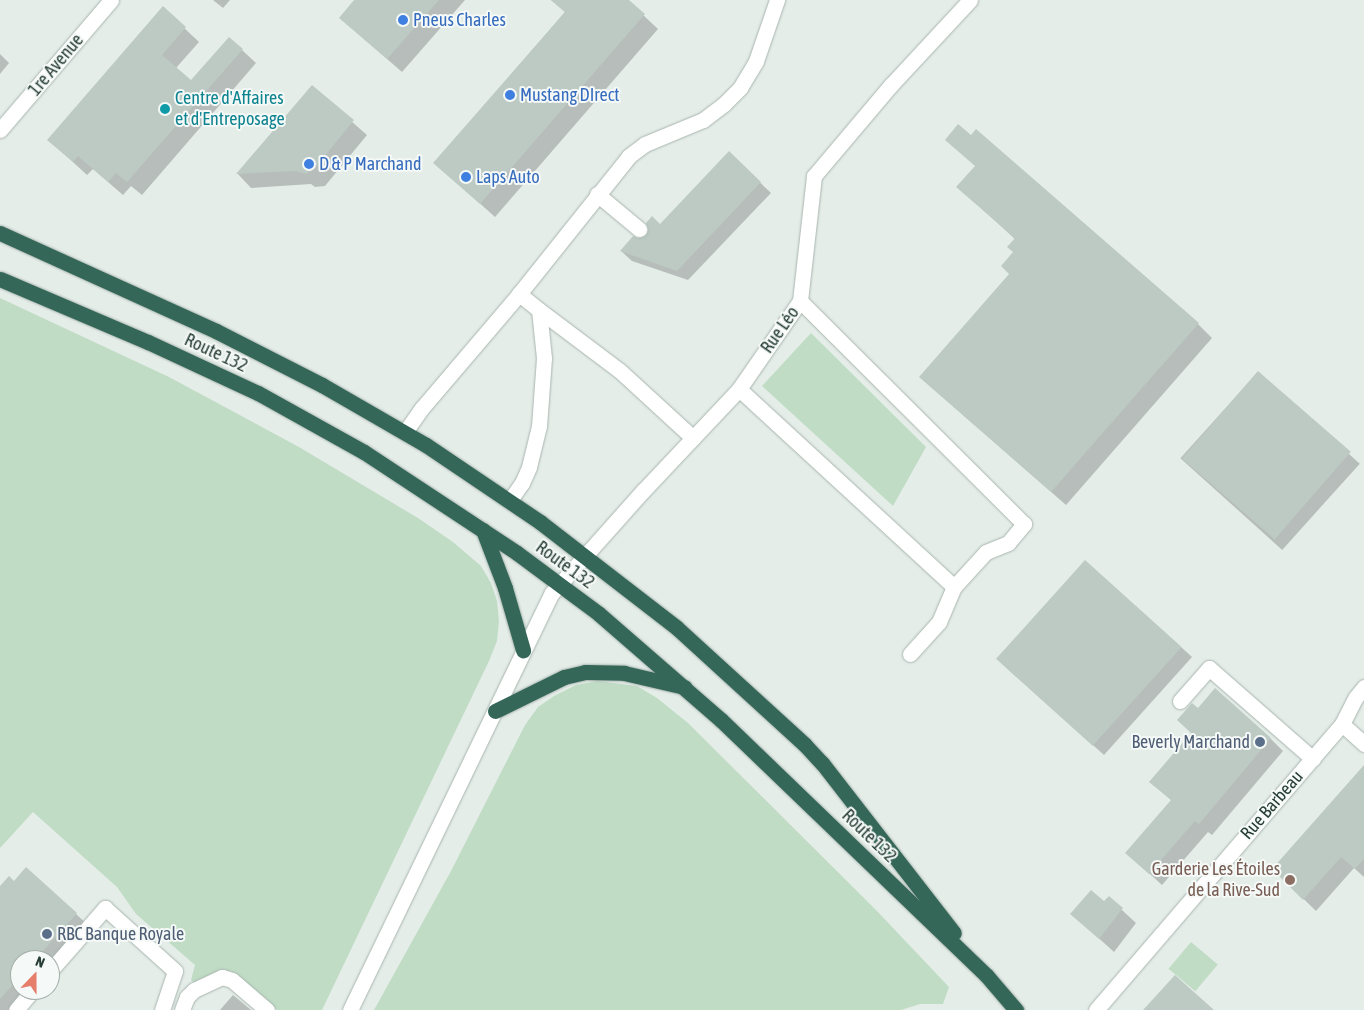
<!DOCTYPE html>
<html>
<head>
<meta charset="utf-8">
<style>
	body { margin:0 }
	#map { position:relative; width:1364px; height:1010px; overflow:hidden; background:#e5ede9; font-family:"Asap Condensed",sans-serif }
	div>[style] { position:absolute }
	.green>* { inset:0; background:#c0dcc5; transform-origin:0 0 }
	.shadow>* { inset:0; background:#0003; transform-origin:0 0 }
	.building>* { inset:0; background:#bdcac4; transform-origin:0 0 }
	.roads { filter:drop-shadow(0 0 1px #a8b5af) drop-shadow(0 0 1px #a8b5af) }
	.minor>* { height:15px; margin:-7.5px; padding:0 7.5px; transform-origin:7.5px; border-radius:7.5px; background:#fff }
	.highway>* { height:15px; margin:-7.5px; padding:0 7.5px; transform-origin:7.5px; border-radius:7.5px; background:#346758 }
	.dots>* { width:14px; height:14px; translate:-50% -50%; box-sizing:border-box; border:2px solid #f5f9f7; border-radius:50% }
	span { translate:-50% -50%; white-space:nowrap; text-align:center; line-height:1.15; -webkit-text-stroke:4px #f5f9f7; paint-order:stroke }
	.shop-label { font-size:18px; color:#366cbe }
	.left { translate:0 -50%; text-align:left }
	.street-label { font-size:18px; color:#263d35 }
	.culture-label { font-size:18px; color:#0d838f }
	.service-label { font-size:18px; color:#4e5e75 }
	.right { translate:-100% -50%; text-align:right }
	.education-label { font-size:18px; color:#785e54 }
	.north { position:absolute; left:10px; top:950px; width:50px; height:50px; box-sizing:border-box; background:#f5f9f7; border:1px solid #a2aea9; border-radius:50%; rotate:22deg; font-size:14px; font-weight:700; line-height:20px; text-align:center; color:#263d35 }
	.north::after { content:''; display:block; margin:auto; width:18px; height:22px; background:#e57f6b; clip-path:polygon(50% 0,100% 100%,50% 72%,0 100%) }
</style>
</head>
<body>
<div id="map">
	<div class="green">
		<i style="clip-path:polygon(0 298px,169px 377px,299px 447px,418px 518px,453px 542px,481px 566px,491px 583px,497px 601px,499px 621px,497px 641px,489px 661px,322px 1010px,277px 1010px,235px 973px,230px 971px,222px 971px,195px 983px,191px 980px,195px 965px,136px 914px,117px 887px,33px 812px,0 848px)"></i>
		<i style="clip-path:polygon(811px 333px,926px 447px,893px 506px,762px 386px)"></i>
		<i style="clip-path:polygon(598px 681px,637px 686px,657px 698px,688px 723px,876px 910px,949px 987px,943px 1004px,920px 1004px,901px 1010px,374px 1010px,451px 871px,525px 725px,538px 707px,554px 696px,576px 685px)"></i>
		<i style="left:1191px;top:942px;width:35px;height:35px;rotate:40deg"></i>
	</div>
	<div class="shadow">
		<i style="clip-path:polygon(213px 0,230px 0,223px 8px)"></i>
		<i style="clip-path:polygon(355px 0,465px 0,402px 72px,340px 18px)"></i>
		<i style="clip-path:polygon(551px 0,627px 0,658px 29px,495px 217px,435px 163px,565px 12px)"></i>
		<i style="clip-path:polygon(163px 8px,199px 42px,176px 68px,191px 82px,242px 50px,256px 63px,142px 195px,131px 186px,123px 195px,93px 169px,87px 175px,49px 140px)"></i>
		<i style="clip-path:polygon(0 54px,9px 63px,0 74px)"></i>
		<i style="clip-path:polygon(312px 87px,367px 135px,325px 186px,315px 187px,311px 184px,251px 188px,238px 174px)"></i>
		<i style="clip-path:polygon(729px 153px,771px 193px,688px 280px,632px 261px,621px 251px,647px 236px,660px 225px)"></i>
		<i style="clip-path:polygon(958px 187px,1198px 324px,1212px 338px,1066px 505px,920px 377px,1010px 274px,1015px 239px)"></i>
		<i style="left:1258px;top:372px;width:137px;height:116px;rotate:42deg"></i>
		<i style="clip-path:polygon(1181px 647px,1192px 657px,1104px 755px,1008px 669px)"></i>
		<i style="clip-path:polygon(1198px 709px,1270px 738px,1283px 751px,1212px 835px,1208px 832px,1162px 885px,1127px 853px,1172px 801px,1151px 782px,1192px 734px)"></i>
		<i style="clip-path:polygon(1364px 784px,1364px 877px,1354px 868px,1316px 911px,1273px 869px)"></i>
		<i style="clip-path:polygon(0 888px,76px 914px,90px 927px,50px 960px,20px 960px,20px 990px,34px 990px,17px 1010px,0 1010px)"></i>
		<i style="clip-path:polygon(1109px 898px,1136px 923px,1114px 952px,1072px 914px,1105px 903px)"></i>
		<i style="clip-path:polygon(233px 995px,251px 1010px,220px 1010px)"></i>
	</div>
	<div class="building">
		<i style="clip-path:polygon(354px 0,439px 0,387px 59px,339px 18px)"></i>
		<i style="clip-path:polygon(551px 0,629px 0,645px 14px,480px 204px,433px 163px,565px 12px)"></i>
		<i style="clip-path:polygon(163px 6px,186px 27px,162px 55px,191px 80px,229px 37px,243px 49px,127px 182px,116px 173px,108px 182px,78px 156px,73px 162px,47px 140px)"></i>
		<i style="clip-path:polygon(312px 85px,354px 120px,315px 168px,306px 174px,296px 171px,236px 174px)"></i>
		<i style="clip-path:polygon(958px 124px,971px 135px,976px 129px,1199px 323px,1051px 492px,919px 377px,1009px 274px,1001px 266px,1013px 252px,1007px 247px,1015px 238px,956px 187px,975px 166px,945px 140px)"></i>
		<i style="clip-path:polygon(729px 151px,761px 182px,677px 271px,620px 251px,633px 236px,638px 238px,646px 235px,648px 230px,646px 223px,652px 216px,660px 224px)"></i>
		<i style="left:1258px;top:371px;width:123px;height:116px;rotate:41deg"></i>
		<i style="left:1085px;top:560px;width:130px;height:133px;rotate:42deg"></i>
		<i style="clip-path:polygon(1215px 688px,1271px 738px,1199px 824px,1195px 821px,1149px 874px,1125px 853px,1171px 800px,1149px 782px,1191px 733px,1177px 720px,1192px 703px,1198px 708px)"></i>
		<i style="clip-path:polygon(1364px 765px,1364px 859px,1355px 869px,1341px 857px,1303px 900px,1272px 869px)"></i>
		<i style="clip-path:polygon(26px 867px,77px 913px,35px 960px,20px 960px,20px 977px,0 999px,0 886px,9px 876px,14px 881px)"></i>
		<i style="clip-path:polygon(1091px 890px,1104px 901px,1109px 896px,1123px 908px,1099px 939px,1070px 914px)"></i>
		<i style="clip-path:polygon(1175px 975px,1214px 1010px,1143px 1010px)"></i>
	</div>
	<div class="roads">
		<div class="minor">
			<i style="left:0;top:130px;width:171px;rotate:-49.5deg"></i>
			<i style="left:597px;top:194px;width:55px;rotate:39.8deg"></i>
			<i style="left:539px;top:310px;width:101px;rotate:37deg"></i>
			<i style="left:620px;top:371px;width:99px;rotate:42.5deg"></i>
			<i style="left:739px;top:389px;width:292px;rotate:42.6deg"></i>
			<i style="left:954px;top:587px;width:47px;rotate:-47.6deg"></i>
			<i style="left:986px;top:552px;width:24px;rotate:-22deg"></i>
			<i style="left:1008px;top:543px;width:25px;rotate:-50deg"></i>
			<i style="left:1024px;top:524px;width:316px;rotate:-135.1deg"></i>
			<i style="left:405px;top:432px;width:29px;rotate:-55deg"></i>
			<i style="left:422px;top:408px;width:150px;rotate:-49.6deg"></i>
			<i style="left:519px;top:294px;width:176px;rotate:-51.4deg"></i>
			<i style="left:629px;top:156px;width:20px;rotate:-37deg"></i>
			<i style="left:645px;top:144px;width:63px;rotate:-22.5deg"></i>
			<i style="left:703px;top:120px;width:26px;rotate:-37deg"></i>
			<i style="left:724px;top:104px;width:23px;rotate:-45deg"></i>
			<i style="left:740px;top:88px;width:31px;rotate:-59deg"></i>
			<i style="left:756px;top:61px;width:65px;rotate:-71deg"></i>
			<i style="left:510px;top:500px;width:21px;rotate:-55deg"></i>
			<i style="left:522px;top:483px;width:17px;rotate:-66deg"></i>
			<i style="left:529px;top:467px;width:42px;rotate:-76.3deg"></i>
			<i style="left:539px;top:426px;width:68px;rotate:-85.8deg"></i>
			<i style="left:544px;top:358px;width:48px;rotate:-95.9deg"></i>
			<i style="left:539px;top:310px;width:26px;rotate:-141deg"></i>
			<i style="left:910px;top:654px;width:43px;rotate:-47.8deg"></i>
			<i style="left:939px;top:622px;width:38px;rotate:-67deg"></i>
			<i style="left:1180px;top:701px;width:44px;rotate:-48.7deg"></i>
			<i style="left:1209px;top:668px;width:138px;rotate:41.2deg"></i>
			<i style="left:1342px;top:724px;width:30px;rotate:42deg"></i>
			<i style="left:50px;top:971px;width:84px;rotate:-48.9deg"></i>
			<i style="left:105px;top:908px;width:94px;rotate:42deg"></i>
			<i style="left:175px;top:971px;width:41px;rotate:108.4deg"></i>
			<i style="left:16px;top:1010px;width:26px;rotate:-50deg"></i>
			<i style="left:182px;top:1010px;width:14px;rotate:-69deg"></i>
			<i style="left:187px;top:997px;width:10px;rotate:-45deg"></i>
			<i style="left:194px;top:990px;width:31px;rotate:-25deg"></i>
			<i style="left:222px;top:977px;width:10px;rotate:17deg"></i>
			<i style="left:232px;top:980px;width:46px;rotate:40.6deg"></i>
			<i style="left:350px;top:1010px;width:463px;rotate:-64.2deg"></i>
			<i style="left:552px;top:593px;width:137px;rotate:-48.3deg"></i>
			<i style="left:643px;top:491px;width:140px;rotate:-46.7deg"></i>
			<i style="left:739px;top:389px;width:107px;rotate:-55.3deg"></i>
			<i style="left:800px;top:301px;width:126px;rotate:-83.6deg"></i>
			<i style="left:814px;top:176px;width:119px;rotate:-49.8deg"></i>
			<i style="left:891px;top:85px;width:116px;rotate:-47.1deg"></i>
			<i style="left:1096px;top:1010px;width:377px;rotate:-49.3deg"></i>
			<i style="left:1342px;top:724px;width:30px;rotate:-63deg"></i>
			<i style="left:1356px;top:697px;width:13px;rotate:-51deg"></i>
		</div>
		<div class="highway">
			<i style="left:0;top:233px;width:237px;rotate:24.4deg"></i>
			<i style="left:216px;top:331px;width:119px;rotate:27deg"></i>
			<i style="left:322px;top:385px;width:120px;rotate:30deg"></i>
			<i style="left:426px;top:445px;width:138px;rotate:34deg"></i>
			<i style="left:540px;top:522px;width:173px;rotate:37.7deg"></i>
			<i style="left:677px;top:628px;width:173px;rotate:42.4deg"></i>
			<i style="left:805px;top:745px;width:25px;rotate:47deg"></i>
			<i style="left:822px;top:763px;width:215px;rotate:52.2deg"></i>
			<i style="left:0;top:279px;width:161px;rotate:23.1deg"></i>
			<i style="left:148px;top:342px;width:121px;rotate:24.9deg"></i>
			<i style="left:258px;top:393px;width:121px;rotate:29.1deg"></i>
			<i style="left:364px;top:452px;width:183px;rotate:33.4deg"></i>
			<i style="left:517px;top:553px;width:102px;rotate:36.6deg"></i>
			<i style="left:599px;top:614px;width:162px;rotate:41deg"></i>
			<i style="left:721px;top:720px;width:369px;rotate:43.9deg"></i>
			<i style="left:987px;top:976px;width:45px;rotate:49.5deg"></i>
			<i style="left:483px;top:530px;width:62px;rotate:69.2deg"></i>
			<i style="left:505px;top:588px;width:65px;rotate:73.8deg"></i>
			<i style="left:495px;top:711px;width:77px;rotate:-26.2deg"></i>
			<i style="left:564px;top:677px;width:22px;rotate:-13deg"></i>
			<i style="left:585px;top:672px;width:39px;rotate:1deg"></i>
			<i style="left:624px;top:673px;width:62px;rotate:13.1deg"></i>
		</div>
	</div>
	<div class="dots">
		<i style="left:403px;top:20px;background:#3f7fe0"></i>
		<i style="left:510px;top:95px;background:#3f7fe0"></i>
		<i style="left:165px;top:109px;background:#0f9aa8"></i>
		<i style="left:309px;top:164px;background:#3f7fe0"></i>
		<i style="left:466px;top:177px;background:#3f7fe0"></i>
		<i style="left:1260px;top:742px;background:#5c6f8a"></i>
		<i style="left:1290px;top:880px;background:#8d6e63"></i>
		<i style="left:47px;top:934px;background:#5c6f8a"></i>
	</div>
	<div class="shop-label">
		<span class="left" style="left:413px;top:20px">Pneus Charles</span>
		<span class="left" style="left:520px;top:95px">Mustang DIrect</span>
		<span class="left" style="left:319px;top:164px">D &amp; P Marchand</span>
		<span class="left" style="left:476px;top:177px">Laps Auto</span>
	</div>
	<div class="street-label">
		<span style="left:56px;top:65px;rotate:-50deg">1re Avenue</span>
		<span style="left:780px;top:330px;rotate:-55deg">Rue Léo</span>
		<span style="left:216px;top:353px;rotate:25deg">Route 132</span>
		<span style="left:565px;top:565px;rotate:36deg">Route 132</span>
		<span style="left:1272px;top:805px;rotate:-49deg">Rue Barbeau</span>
		<span style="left:869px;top:836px;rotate:44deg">Route 132</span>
	</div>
	<div class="culture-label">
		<span class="left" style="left:175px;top:109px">Centre d'Affaires<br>et d'Entreposage</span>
	</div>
	<div class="service-label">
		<span class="right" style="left:1250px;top:742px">Beverly Marchand</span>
		<span class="left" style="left:57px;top:934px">RBC Banque Royale</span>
	</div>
	<div class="education-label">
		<span class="right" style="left:1280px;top:880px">Garderie Les Étoiles<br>de la Rive-Sud</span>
	</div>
	<div class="north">N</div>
</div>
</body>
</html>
